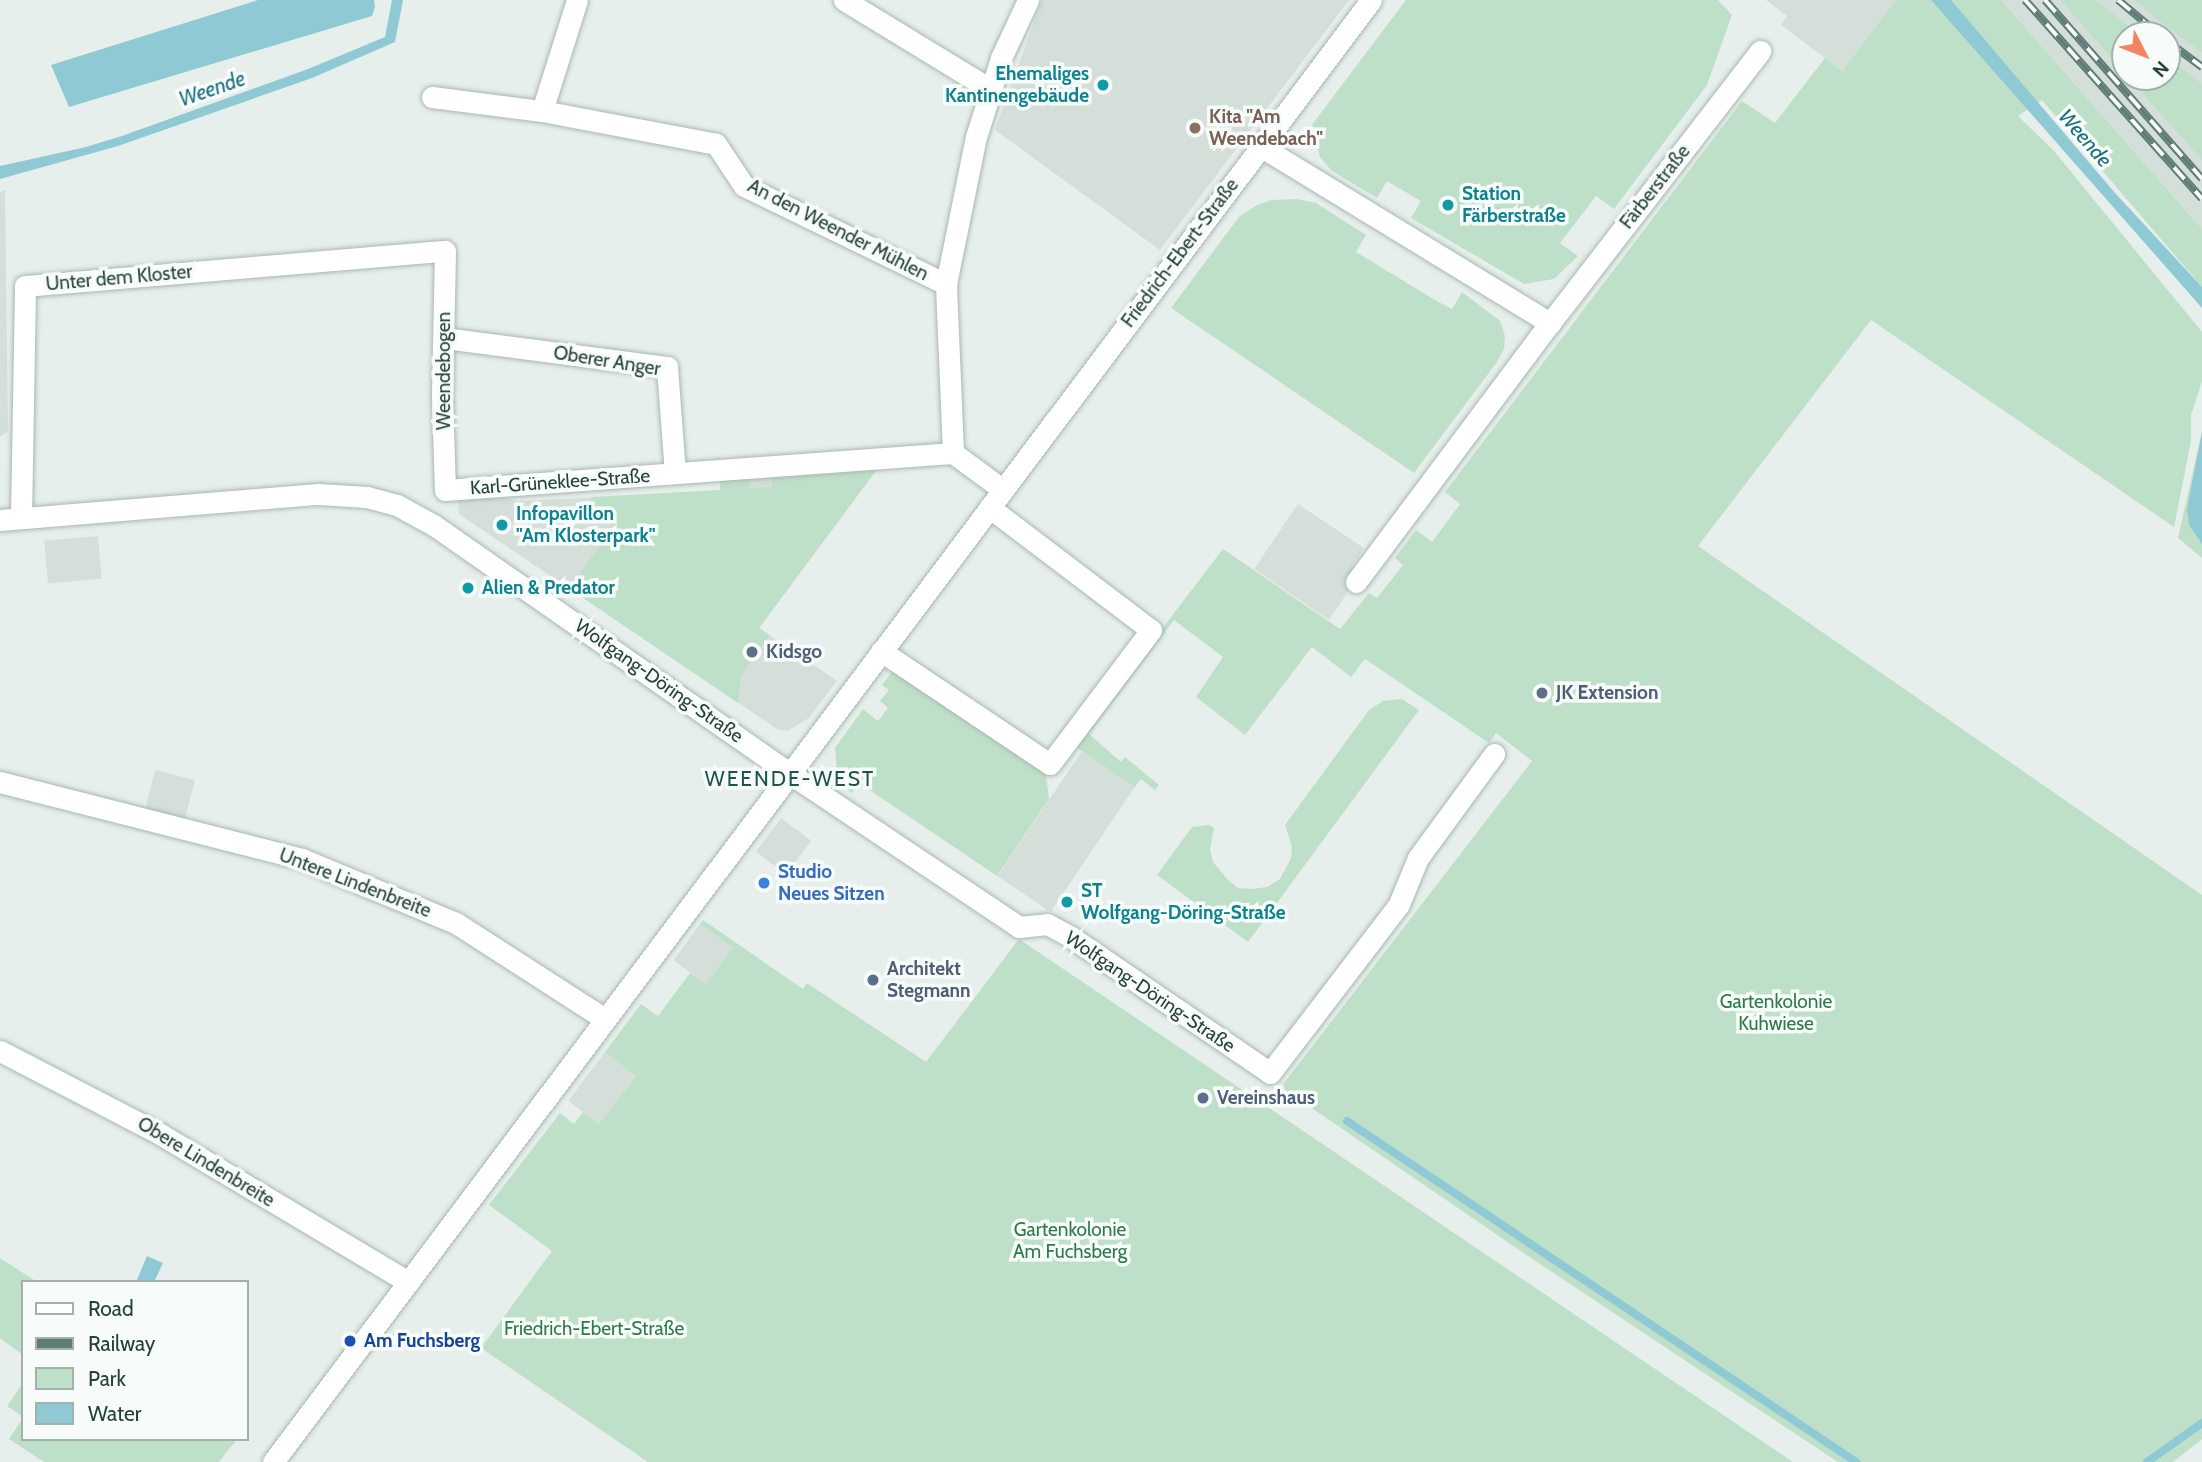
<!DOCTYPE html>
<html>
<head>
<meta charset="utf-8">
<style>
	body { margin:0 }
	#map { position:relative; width:2202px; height:1462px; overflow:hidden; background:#e6efeb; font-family:Cabin,sans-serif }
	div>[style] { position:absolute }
	.built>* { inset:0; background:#d4dfda; transform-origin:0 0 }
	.green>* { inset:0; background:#bfe0c8 }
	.water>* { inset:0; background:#8ec9d4 }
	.stream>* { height:8px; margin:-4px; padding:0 4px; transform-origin:4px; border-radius:4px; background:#8ec9d4 }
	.roads { filter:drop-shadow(0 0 2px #a8b8b2) drop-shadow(0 0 2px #a8b8b2) }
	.street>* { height:21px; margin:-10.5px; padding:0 10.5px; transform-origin:10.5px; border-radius:10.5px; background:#fff }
	.rail>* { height:8px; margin-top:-4px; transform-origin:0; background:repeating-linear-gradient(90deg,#f7fbf9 0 16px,#5f7d75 0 32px); box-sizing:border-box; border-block:2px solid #5f7d75 }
	.dots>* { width:19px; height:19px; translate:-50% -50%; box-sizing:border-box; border:4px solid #f7fbf9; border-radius:50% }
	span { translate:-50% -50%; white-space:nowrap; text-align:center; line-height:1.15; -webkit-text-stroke:7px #f7fbf9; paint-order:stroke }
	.culture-label { font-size:19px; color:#0d838f; font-weight:700 }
	.right { translate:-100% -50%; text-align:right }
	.left { translate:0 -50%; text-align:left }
	.education-label { font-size:19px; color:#785e54; font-weight:700 }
	.street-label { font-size:19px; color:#24423a }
	.service-label { font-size:19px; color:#4e5e75; font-weight:700 }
	.shop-label { font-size:19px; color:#366cbe; font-weight:700 }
	.park-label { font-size:19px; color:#2d7a4b }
	.transit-label { font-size:19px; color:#164399; font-weight:700 }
	.water-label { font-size:21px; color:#1c6f80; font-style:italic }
	.neighbourhood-label { font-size:21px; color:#1f5548; letter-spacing:2px }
	.legend { position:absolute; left:21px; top:1280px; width:228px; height:161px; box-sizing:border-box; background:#f7fbf9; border:2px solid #a3b1ad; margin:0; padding:9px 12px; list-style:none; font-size:21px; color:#24423a }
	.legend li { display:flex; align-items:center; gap:14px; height:35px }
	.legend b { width:35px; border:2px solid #a3b1ad }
	.north { position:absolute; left:2111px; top:21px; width:70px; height:70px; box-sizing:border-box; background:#f7fbf9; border:2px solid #a3b1ad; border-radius:50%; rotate:132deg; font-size:19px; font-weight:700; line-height:28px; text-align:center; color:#24423a }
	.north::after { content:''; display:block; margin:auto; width:24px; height:32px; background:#f4845f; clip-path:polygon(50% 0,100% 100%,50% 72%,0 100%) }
</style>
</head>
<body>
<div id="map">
	<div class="built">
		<i style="clip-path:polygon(1042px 0,1349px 0,1160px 250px,995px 130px)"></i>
		<i style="clip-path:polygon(1766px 0,1896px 0,1842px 71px,1781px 25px,1787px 16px)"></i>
		<i style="clip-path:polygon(evenodd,2001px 0,2135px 0,2202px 53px,2202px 229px,2001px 0,2125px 35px,2167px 35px,2167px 77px,2125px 77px,2125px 35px)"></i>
		<i style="clip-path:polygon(5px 190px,8px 432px,0 436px,0 192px)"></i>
		<i style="clip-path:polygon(878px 468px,759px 628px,837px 681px,809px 718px,787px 731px,777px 729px,459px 514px,458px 498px,496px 495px,518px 501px,672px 494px,720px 490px,720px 479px)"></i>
		<i style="clip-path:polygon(1298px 504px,1364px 548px,1352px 566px,1361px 572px,1329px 620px,1254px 569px)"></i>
		<i style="left:98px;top:536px;width:43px;height:54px;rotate:85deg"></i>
		<i style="left:1082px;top:751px;width:64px;height:151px;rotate:34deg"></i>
		<i style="left:155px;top:770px;width:41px;height:41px;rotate:14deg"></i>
		<i style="left:781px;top:818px;width:38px;height:42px;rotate:37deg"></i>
		<i style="left:700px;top:924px;width:41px;height:45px;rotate:36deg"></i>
		<i style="left:605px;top:1052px;width:39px;height:61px;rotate:37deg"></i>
	</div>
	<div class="green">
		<i style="clip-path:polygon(1406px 0,1718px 0,1732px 15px,1707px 85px,1614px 209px,1596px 196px,1560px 243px,1578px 256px,1554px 279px,1524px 284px,1411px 218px,1421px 201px,1387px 181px,1377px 198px,1332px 171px,1320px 157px,1311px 126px)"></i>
		<i style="clip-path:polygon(1896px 0,2001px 0,2202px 229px,2202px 287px,2042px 100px,2018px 116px,2054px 151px,2202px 332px,2202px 381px,2191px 415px,2191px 441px,2174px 527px,1871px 320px,1698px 546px,2202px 895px,2202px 1439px,2173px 1462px,1838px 1462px,1525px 1254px,1281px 1087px,1532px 761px,1496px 733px,1489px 743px,1365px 659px,1351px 677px,1312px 647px,1245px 735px,1196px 697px,1223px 657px,1174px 620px,1089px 734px,1121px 762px,1125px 757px,1159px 785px,1155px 790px,1141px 779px,1135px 787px,1073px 745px,1223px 549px,1340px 629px,1369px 593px,1377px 598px,1403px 565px,1395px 558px,1416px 530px,1432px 542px,1460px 504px,1445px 492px,1742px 101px,1775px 123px,1825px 58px,1842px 71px)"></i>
		<i style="clip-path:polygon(2060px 0,2096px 0,2139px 35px,2125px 35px,2125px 73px)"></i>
		<i style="clip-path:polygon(2135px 0,2202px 0,2202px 53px,2158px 20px)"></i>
		<i style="clip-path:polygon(2167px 57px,2202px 84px,2202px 160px,2128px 77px,2167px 77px)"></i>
		<i style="clip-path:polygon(1296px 199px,1316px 203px,1366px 235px,1356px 252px,1435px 300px,1452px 309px,1462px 292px,1500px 321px,1505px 336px,1504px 349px,1497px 362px,1414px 473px,1171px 308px,1239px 217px,1257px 205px,1272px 200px)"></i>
		<i style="clip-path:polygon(2202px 431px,2202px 558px,2178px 538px)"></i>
		<i style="clip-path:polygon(878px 468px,759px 628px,769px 635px,741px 676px,738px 703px,570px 589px,613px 525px,592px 510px,591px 497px,720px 490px,720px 479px,749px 477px,750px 488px,772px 487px,772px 476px)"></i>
		<i style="clip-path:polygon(895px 668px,1045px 768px,1049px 799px,997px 876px,859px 783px,852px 793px,838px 784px,835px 748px,863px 709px,878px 721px,888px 708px,880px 701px,889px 690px,882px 685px)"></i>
		<i style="clip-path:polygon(1402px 699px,1419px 710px,1248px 942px,1157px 875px,1192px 827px,1209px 825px,1214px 828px,1210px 849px,1213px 862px,1228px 880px,1238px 888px,1251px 889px,1267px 887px,1280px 879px,1291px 858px,1292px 847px,1285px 825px,1369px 710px,1383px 701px)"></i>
		<i style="clip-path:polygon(703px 920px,803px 989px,807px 983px,926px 1062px,1019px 939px,1793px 1462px,648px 1462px,481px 1348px,552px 1251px,489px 1205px,560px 1113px,574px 1124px,583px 1112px,599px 1124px,636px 1076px,605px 1052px,641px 1004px,658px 1016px,690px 973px,706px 984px,733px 948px,700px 924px)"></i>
		<i style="clip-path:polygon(0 1258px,37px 1282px,23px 1282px,23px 1355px,0 1338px)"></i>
		<i style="clip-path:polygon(23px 1383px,23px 1417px,7px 1406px)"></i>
		<i style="clip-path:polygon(23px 1418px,23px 1439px,237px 1439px,219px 1462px,44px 1462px,9px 1439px)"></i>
	</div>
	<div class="water">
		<i style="clip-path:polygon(258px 0,374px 0,375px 7px,372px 16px,69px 107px,51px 65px)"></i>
		<i style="clip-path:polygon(392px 0,403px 0,395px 42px,312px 78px,118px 146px,0 179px,0 166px,86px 147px,122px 136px,308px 69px,385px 37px)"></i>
		<i style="clip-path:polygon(1931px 0,1951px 0,2115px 193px,2202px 287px,2202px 308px)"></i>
		<i style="clip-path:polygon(2202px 432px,2202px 544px,2189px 525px,2187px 509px)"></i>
		<i style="clip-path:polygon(147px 1256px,163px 1263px,154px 1282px,136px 1282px)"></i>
	</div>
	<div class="stream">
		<i style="left:1347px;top:1121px;width:613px;rotate:33.82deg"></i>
		<i style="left:2147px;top:1462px;width:67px;rotate:-35.3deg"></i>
	</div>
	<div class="roads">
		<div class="street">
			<i style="left:844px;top:0;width:171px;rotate:31.4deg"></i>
			<i style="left:432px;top:97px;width:111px;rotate:7.3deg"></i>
			<i style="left:542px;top:111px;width:177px;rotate:10.7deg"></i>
			<i style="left:716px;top:144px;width:50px;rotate:56.3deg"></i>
			<i style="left:744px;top:186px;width:225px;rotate:25.9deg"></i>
			<i style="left:542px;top:111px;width:116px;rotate:-72.5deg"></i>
			<i style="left:1260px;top:146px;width:340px;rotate:31.4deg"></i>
			<i style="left:1550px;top:323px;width:344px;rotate:-52.3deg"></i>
			<i style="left:444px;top:338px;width:225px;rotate:7.4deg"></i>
			<i style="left:667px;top:367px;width:106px;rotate:85.7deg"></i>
			<i style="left:953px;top:453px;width:169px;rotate:-92.4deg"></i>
			<i style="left:946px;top:284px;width:150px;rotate:-78.5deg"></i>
			<i style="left:976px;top:137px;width:83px;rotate:-72.4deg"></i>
			<i style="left:1001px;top:58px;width:64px;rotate:-65deg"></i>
			<i style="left:445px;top:490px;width:509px;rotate:-4.17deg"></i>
			<i style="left:953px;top:453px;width:61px;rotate:36.3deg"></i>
			<i style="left:21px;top:518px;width:232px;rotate:-89deg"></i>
			<i style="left:25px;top:286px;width:421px;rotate:-4.8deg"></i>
			<i style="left:445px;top:251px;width:145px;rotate:91.2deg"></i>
			<i style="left:442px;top:396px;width:94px;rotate:88.2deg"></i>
			<i style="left:0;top:520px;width:319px;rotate:-4.7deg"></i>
			<i style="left:318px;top:494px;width:49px;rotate:3.5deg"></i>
			<i style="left:367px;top:497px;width:31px;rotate:15deg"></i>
			<i style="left:397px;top:505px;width:43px;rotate:28.9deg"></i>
			<i style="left:435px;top:526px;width:432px;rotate:34.9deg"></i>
			<i style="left:789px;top:773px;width:277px;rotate:33.8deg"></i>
			<i style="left:1019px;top:927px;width:28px;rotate:-6deg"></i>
			<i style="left:1047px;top:924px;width:27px;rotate:28deg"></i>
			<i style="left:1071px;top:937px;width:241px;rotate:34.3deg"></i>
			<i style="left:1270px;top:1073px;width:213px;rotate:-52.6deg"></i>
			<i style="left:1399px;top:904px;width:50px;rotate:-67.6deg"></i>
			<i style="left:1418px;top:858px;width:129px;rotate:-53.8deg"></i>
			<i style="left:1356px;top:582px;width:324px;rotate:-53.2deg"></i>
			<i style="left:881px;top:651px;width:203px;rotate:33.8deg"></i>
			<i style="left:1050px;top:764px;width:168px;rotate:-53deg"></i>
			<i style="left:1151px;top:630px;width:203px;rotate:-142.8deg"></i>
			<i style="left:0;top:782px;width:312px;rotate:14.3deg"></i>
			<i style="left:302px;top:859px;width:167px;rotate:22.6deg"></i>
			<i style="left:456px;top:923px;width:177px;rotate:32.8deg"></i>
			<i style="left:0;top:1051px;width:180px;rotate:27.4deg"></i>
			<i style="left:160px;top:1134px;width:289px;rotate:30.8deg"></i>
			<i style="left:273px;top:1462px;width:1828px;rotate:-53.09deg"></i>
		</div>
	</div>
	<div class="rail">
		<i style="left:2025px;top:0;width:266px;rotate:48.3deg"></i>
		<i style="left:2045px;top:0;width:238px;rotate:48.7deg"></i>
		<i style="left:2118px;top:0;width:55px;rotate:39.8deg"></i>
		<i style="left:2167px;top:41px;width:44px;rotate:36.6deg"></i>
	</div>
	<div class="dots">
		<i style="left:1103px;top:85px;background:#0f9aa8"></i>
		<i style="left:1195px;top:128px;background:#8d6e63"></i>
		<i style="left:1448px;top:205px;background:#0f9aa8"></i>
		<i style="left:502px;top:525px;background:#0f9aa8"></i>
		<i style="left:468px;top:588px;background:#0f9aa8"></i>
		<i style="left:752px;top:652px;background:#5c6f8a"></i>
		<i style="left:1542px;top:693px;background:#5c6f8a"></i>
		<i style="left:764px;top:883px;background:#3f7fe0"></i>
		<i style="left:1067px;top:902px;background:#0f9aa8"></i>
		<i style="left:873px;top:980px;background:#5c6f8a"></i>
		<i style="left:1203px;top:1098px;background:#5c6f8a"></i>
		<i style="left:350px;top:1341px;background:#1a4fb4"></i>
	</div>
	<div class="culture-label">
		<span class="right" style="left:1089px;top:85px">Ehemaliges<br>Kantinengebäude</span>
		<span class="left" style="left:1462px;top:205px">Station<br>Färberstraße</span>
		<span class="left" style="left:516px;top:525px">Infopavillon<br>"Am Klosterpark"</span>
		<span class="left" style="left:482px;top:588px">Alien &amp; Predator</span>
		<span class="left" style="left:1081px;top:902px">ST<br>Wolfgang-Döring-Straße</span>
	</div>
	<div class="education-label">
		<span class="left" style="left:1209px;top:128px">Kita "Am<br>Weendebach"</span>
	</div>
	<div class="street-label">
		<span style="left:1655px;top:187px;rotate:-52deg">Färberstraße</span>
		<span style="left:838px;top:230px;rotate:27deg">An den Weender Mühlen</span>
		<span style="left:1180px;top:253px;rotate:-53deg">Friedrich-Ebert-Straße</span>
		<span style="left:119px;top:278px;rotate:-5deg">Unter dem Kloster</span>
		<span style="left:607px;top:361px;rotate:9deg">Oberer Anger</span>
		<span style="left:444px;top:371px;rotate:-90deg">Weendebogen</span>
		<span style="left:560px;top:482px;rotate:-4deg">Karl-Grüneklee-Straße</span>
		<span style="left:659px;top:681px;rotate:35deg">Wolfgang-Döring-Straße</span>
		<span style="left:355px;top:883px;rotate:21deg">Untere Lindenbreite</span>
		<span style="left:1150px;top:992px;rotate:34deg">Wolfgang-Döring-Straße</span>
		<span style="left:206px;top:1162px;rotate:31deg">Obere Lindenbreite</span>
	</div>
	<div class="service-label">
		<span class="left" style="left:766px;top:652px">Kidsgo</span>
		<span class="left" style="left:1556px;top:693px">JK Extension</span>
		<span class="left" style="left:887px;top:980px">Architekt<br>Stegmann</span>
		<span class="left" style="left:1217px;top:1098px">Vereinshaus</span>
	</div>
	<div class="shop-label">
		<span class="left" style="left:778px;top:883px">Studio<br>Neues Sitzen</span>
	</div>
	<div class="park-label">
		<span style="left:1776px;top:1013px">Gartenkolonie<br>Kuhwiese</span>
		<span style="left:1070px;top:1241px">Gartenkolonie<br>Am Fuchsberg</span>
		<span style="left:594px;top:1329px">Friedrich-Ebert-Straße</span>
	</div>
	<div class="transit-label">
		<span class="left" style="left:364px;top:1341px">Am Fuchsberg</span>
	</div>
	<div class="water-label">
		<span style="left:212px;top:89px;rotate:-19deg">Weende</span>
		<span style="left:2085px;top:138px;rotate:49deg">Weende</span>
	</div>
	<div class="neighbourhood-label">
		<span style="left:790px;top:779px">WEENDE-WEST</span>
	</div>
	<ul class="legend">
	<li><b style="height:9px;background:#fff"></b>Road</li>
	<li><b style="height:9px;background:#5f7d75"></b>Railway</li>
	<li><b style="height:19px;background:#bfe0c8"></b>Park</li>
	<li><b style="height:19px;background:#8ec9d4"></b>Water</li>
	</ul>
	<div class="north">N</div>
</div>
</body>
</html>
